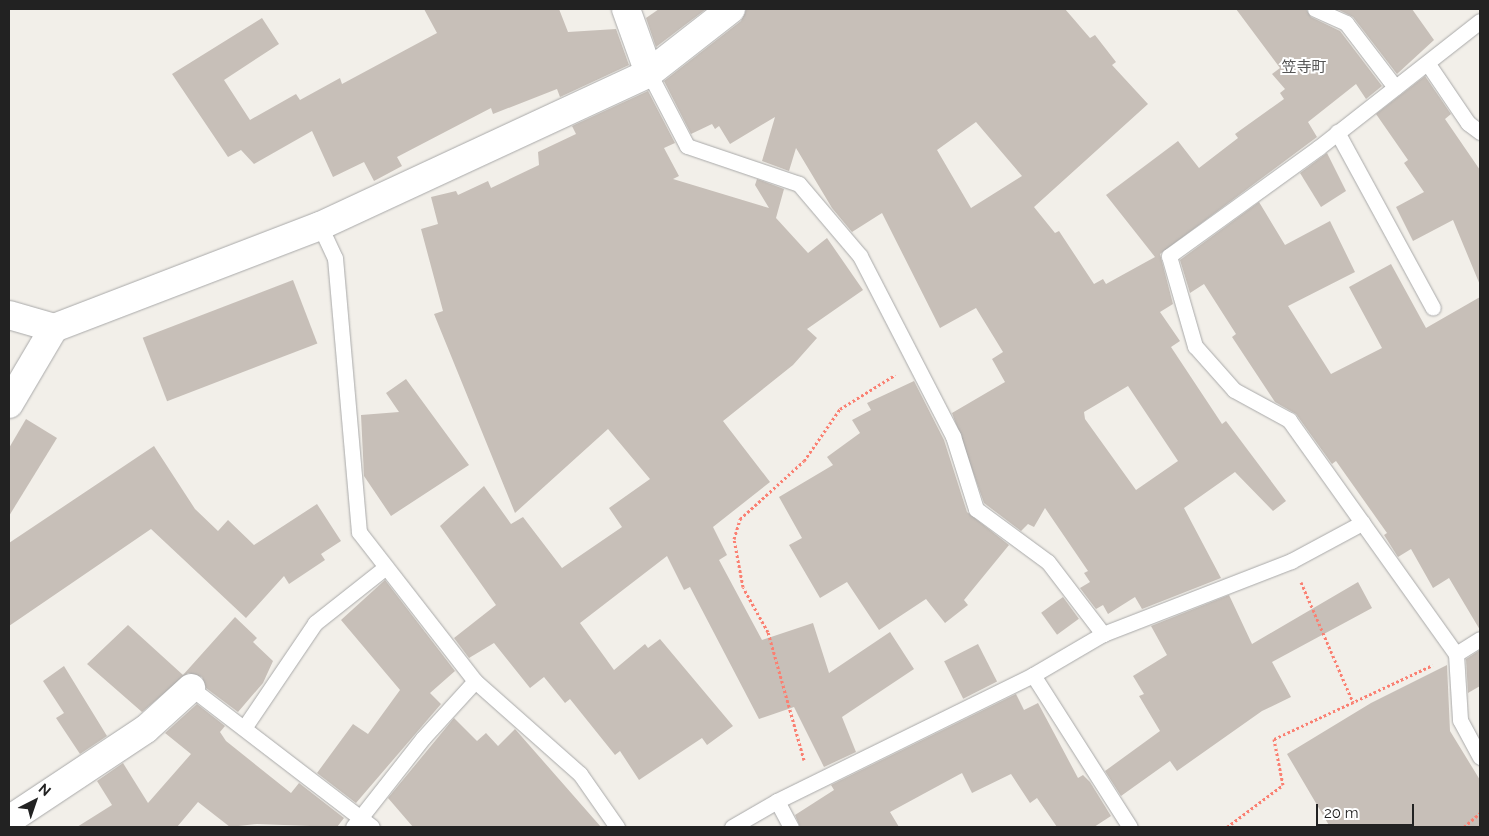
<!DOCTYPE html>
<html>
<head>
<meta charset="utf-8">
<style>
	body { margin:0 }
	#map { position:relative; width:1489px; height:836px; overflow:hidden; background:#f2efe9; font-family:Raleway,"Noto Sans JP",sans-serif }
	div>[style] { position:absolute }
	.building>* { inset:0; background:#c7bfb8; transform-origin:0 0 }
	.path>* { height:3px; margin-top:-1.5px; transform-origin:0; background:repeating-linear-gradient(90deg,#fa8072 0 2.5px,transparent 0 5px) }
	.roads { filter:drop-shadow(0 0 1px #a9a9a9) drop-shadow(0 0 1px #a9a9a9) }
	.lane>* { height:15px; margin:-7.5px; padding:0 7.5px; transform-origin:7.5px; border-radius:7.5px; background:#fff }
	.street>* { height:28px; margin:-14px; padding:0 14px; transform-origin:14px; border-radius:14px; background:#fff }
	span { translate:-50% -50%; white-space:nowrap; text-align:center; line-height:1.15; -webkit-text-stroke:4px #fff; paint-order:stroke }
	.quarter-label { font-size:15px; color:#555 }
	.frame { position:absolute; inset:0; border:10px solid #222; pointer-events:none }
	.north { position:absolute; left:10px; top:776px; width:50px; height:50px; -webkit-text-stroke:4px #fff; paint-order:stroke; rotate:41deg; font-size:14px; font-weight:700; line-height:20px; text-align:center; color:#222 }
	.north::after { content:''; display:block; margin:auto; width:18px; height:22px; background:#222; clip-path:polygon(50% 0,100% 100%,50% 72%,0 100%) }
	.scale { position:absolute; left:1316px; top:804px; width:98px; height:22px; box-sizing:border-box; border:2px solid #222; border-top:0; padding-left:6px; font-size:15px; line-height:18px; white-space:nowrap; color:#222; -webkit-text-stroke:4px #fff; paint-order:stroke }
</style>
</head>
<body>
<div id="map">
	<div class="building">
		<i style="clip-path:polygon(424px 9px,559px 9px,568px 32px,616px 29px,629px 65px,560px 97px,557px 89px,493px 114px,491px 108px,397px 157px,402px 166px,374px 181px,364px 162px,333px 177px,312px 131px,254px 164px,241px 150px,228px 157px,172px 74px,262px 18px,279px 44px,224px 80px,250px 120px,296px 94px,300px 100px,340px 78px,342px 84px,437px 33px)"></i>
		<i style="clip-path:polygon(659px 9px,706px 9px,656px 47px,646px 18px)"></i>
		<i style="clip-path:polygon(evenodd,746px 9px,1065px 9px,1090px 38px,1095px 35px,1116px 62px,1112px 65px,1148px 104px,1034px 207px,1055px 233px,1059px 231px,1094px 284px,1103px 279px,1106px 284px,1155px 257px,1106px 195px,1178px 141px,1199px 168px,1238px 138px,1235px 134px,1284px 99px,1280px 93px,1285px 89px,1272px 74px,1280px 68px,1236px 9px,1306px 9px,1311px 17px,1340px 31px,1382px 86px,1366px 99px,1356px 84px,1308px 122px,1317px 137px,1160px 254px,1173px 304px,1160px 312px,1180px 341px,1171px 347px,1222px 424px,1226px 421px,1286px 501px,1273px 511px,1235px 472px,1184px 508px,1221px 578px,1142px 609px,1135px 597px,1108px 614px,1103px 605px,1096px 609px,1080px 588px,1090px 582px,1084px 573px,1088px 571px,1045px 508px,1034px 527px,1028px 524px,1021px 531px,984px 503px,952px 413px,1005px 382px,992px 359px,1003px 352px,976px 308px,940px 328px,882px 213px,852px 232px,832px 208px,796px 148px,789px 171px,762px 161px,775px 117px,730px 144px,719px 126px,715px 129px,712px 124px,691px 134px,664px 81px,741px 21px,746px 9px,976px 122px,1022px 176px,971px 208px,937px 150px,976px 122px,746px 9px,1128px 386px,1178px 461px,1136px 490px,1085px 419px,1084px 412px,1128px 386px)"></i>
		<i style="clip-path:polygon(1337px 9px,1412px 9px,1434px 40px,1397px 74px,1353px 17px)"></i>
		<i style="clip-path:polygon(1425px 76px,1451px 114px,1445px 119px,1480px 170px,1480px 285px,1453px 220px,1413px 241px,1396px 207px,1424px 192px,1404px 163px,1408px 160px,1376px 114px)"></i>
		<i style="clip-path:polygon(648px 91px,675px 143px,664px 148px,679px 176px,673px 179px,769px 208px,755px 185px,757px 179px,784px 189px,776px 218px,808px 253px,827px 238px,863px 290px,807px 329px,817px 338px,793px 365px,723px 421px,770px 482px,713px 527px,727px 555px,719px 560px,762px 640px,813px 623px,829px 673px,890px 632px,914px 669px,842px 717px,856px 752px,824px 767px,794px 707px,759px 719px,690px 587px,684px 590px,667px 556px,580px 623px,614px 670px,645px 644px,648px 648px,660px 639px,733px 726px,707px 745px,702px 738px,639px 780px,620px 751px,615px 755px,570px 699px,565px 703px,544px 677px,530px 688px,494px 643px,469px 658px,454px 638px,496px 605px,440px 526px,484px 486px,511px 524px,523px 517px,562px 568px,622px 527px,609px 508px,650px 479px,608px 429px,515px 513px,434px 314px,443px 311px,421px 229px,438px 224px,431px 197px,456px 191px,458px 195px,488px 181px,491px 188px,539px 165px,538px 152px,576px 134px,572px 126px)"></i>
		<i style="clip-path:polygon(1327px 153px,1346px 191px,1321px 207px,1300px 173px)"></i>
		<i style="clip-path:polygon(1259px 202px,1285px 245px,1330px 221px,1355px 272px,1288px 306px,1331px 374px,1382px 348px,1349px 287px,1391px 264px,1426px 328px,1480px 297px,1480px 630px,1449px 578px,1433px 588px,1411px 549px,1398px 557px,1384px 535px,1387px 533px,1336px 461px,1332px 464px,1296px 414px,1275px 402px,1232px 337px,1236px 334px,1204px 284px,1190px 293px,1180px 260px)"></i>
		<i style="left:293px;top:280px;width:68px;height:161px;rotate:69deg"></i>
		<i style="clip-path:polygon(406px 379px,469px 465px,391px 516px,364px 476px,361px 415px,399px 412px,386px 393px)"></i>
		<i style="clip-path:polygon(914px 381px,944px 440px,967px 512px,1009px 545px,964px 600px,968px 605px,945px 623px,926px 599px,879px 630px,847px 582px,820px 598px,789px 545px,802px 538px,779px 497px,833px 465px,827px 457px,860px 433px,852px 420px,871px 410px,867px 403px)"></i>
		<i style="clip-path:polygon(26px 419px,57px 438px,9px 516px,9px 448px)"></i>
		<i style="clip-path:polygon(154px 446px,195px 509px,218px 531px,228px 520px,254px 545px,317px 504px,341px 541px,321px 554px,325px 560px,289px 584px,284px 576px,246px 618px,151px 529px,9px 626px,9px 543px)"></i>
		<i style="clip-path:polygon(385px 580px,455px 671px,430px 693px,441px 704px,356px 803px,317px 773px,353px 724px,368px 734px,400px 690px,341px 620px)"></i>
		<i style="clip-path:polygon(1358px 582px,1372px 608px,1272px 662px,1291px 697px,1262px 711px,1177px 771px,1170px 761px,1121px 796px,1105px 771px,1160px 731px,1139px 696px,1144px 694px,1133px 676px,1167px 655px,1151px 626px,1229px 595px,1252px 644px)"></i>
		<i style="left:1063px;top:597px;width:27px;height:27px;rotate:54deg"></i>
		<i style="clip-path:polygon(235px 617px,257px 638px,253px 642px,273px 661px,263px 683px,238px 712px,206px 688px,202px 677px,188px 673px,142px 712px,87px 664px,128px 625px,183px 675px)"></i>
		<i style="left:978px;top:644px;width:42px;height:38px;rotate:63deg"></i>
		<i style="clip-path:polygon(1480px 650px,1480px 686px,1468px 693px,1466px 659px)"></i>
		<i style="clip-path:polygon(1447px 665px,1450px 731px,1480px 780px,1480px 827px,1330px 827px,1287px 754px,1371px 703px)"></i>
		<i style="clip-path:polygon(64px 666px,107px 736px,80px 754px,56px 718px,64px 713px,43px 681px)"></i>
		<i style="clip-path:polygon(1016px 694px,1024px 710px,1038px 703px,1078px 778px,1083px 775px,1090px 782px,1111px 816px,1094px 827px,1057px 827px,1037px 798px,1030px 803px,1011px 774px,972px 793px,962px 773px,890px 812px,899px 827px,800px 827px,795px 815px,834px 790px,831px 785px)"></i>
		<i style="clip-path:polygon(197px 704px,225px 726px,220px 732px,226px 741px,291px 793px,299px 783px,344px 818px,337px 827px,257px 824px,230px 827px,198px 802px,177px 827px,77px 827px,112px 805px,97px 781px,123px 763px,148px 803px,191px 754px,165px 733px)"></i>
		<i style="clip-path:polygon(454px 718px,477px 741px,486px 733px,498px 746px,515px 729px,601px 827px,413px 827px,388px 798px)"></i>
	</div>
	<div class="path">
		<i style="left:1301px;top:582px;width:131px;rotate:66.6deg"></i>
		<i style="left:804px;top:760px;width:133px;rotate:-105.7deg"></i>
		<i style="left:768px;top:632px;width:51px;rotate:-119.1deg"></i>
		<i style="left:743px;top:587px;width:49px;rotate:-100.6deg"></i>
		<i style="left:734px;top:539px;width:21px;rotate:-73deg"></i>
		<i style="left:740px;top:519px;width:86px;rotate:-42.2deg"></i>
		<i style="left:804px;top:461px;width:63px;rotate:-55.3deg"></i>
		<i style="left:840px;top:409px;width:65px;rotate:-31.7deg"></i>
		<i style="left:1227px;top:827px;width:70px;rotate:-36.9deg"></i>
		<i style="left:1283px;top:785px;width:47px;rotate:-101.1deg"></i>
		<i style="left:1274px;top:739px;width:175px;rotate:-25deg"></i>
		<i style="left:1464px;top:827px;width:21px;rotate:-41deg"></i>
	</div>
	<div class="roads">
		<div class="lane">
			<i style="left:1315px;top:9px;width:34px;rotate:24deg"></i>
			<i style="left:1346px;top:23px;width:81px;rotate:52.6deg"></i>
			<i style="left:1480px;top:21px;width:206px;rotate:141.9deg"></i>
			<i style="left:1318px;top:148px;width:184px;rotate:144.1deg"></i>
			<i style="left:1169px;top:256px;width:94px;rotate:73.9deg"></i>
			<i style="left:1195px;top:346px;width:59px;rotate:48.4deg"></i>
			<i style="left:1234px;top:390px;width:63px;rotate:28.6deg"></i>
			<i style="left:1289px;top:420px;width:287px;rotate:54.5deg"></i>
			<i style="left:1456px;top:654px;width:66px;rotate:86.5deg"></i>
			<i style="left:1460px;top:720px;width:42px;rotate:61.6deg"></i>
			<i style="left:1428px;top:64px;width:71px;rotate:55.9deg"></i>
			<i style="left:1468px;top:123px;width:15px;rotate:37deg"></i>
			<i style="left:649px;top:73px;width:82px;rotate:62.5deg"></i>
			<i style="left:687px;top:146px;width:118px;rotate:18.7deg"></i>
			<i style="left:799px;top:184px;width:94px;rotate:49.7deg"></i>
			<i style="left:860px;top:256px;width:203px;rotate:62.7deg"></i>
			<i style="left:953px;top:436px;width:77px;rotate:72.5deg"></i>
			<i style="left:976px;top:509px;width:89px;rotate:36.4deg"></i>
			<i style="left:1048px;top:562px;width:91px;rotate:52.6deg"></i>
			<i style="left:1337px;top:132px;width:200px;rotate:61.4deg"></i>
			<i style="left:320px;top:226px;width:35px;rotate:65deg"></i>
			<i style="left:335px;top:258px;width:275px;rotate:85deg"></i>
			<i style="left:359px;top:532px;width:189px;rotate:52.1deg"></i>
			<i style="left:475px;top:681px;width:140px;rotate:41.5deg"></i>
			<i style="left:580px;top:774px;width:65px;rotate:55.1deg"></i>
			<i style="left:1456px;top:654px;width:28px;rotate:-32deg"></i>
			<i style="left:1033px;top:675px;width:180px;rotate:57.5deg"></i>
			<i style="left:191px;top:688px;width:228px;rotate:37.5deg"></i>
			<i style="left:244px;top:728px;width:127px;rotate:-55.9deg"></i>
			<i style="left:315px;top:623px;width:90px;rotate:-38.3deg"></i>
			<i style="left:777px;top:801px;width:30px;rotate:62deg"></i>
			<i style="left:353px;top:827px;width:113px;rotate:-51.8deg"></i>
			<i style="left:423px;top:738px;width:77px;rotate:-47.6deg"></i>
			<i style="left:732px;top:827px;width:52px;rotate:-30deg"></i>
			<i style="left:777px;top:801px;width:285px;rotate:-26.2deg"></i>
			<i style="left:1033px;top:675px;width:81px;rotate:-30.4deg"></i>
			<i style="left:1103px;top:634px;width:202px;rotate:-21.2deg"></i>
			<i style="left:1291px;top:561px;width:81px;rotate:-28.2deg"></i>
		</div>
		<div class="street">
			<i style="left:626px;top:9px;width:68px;rotate:70.2deg"></i>
			<i style="left:9px;top:315px;width:47px;rotate:16.1deg"></i>
			<i style="left:54px;top:328px;width:285px;rotate:-21deg"></i>
			<i style="left:320px;top:226px;width:363px;rotate:-24.9deg"></i>
			<i style="left:649px;top:73px;width:104px;rotate:-38deg"></i>
			<i style="left:9px;top:404px;width:88px;rotate:-59.4deg"></i>
			<i style="left:9px;top:820px;width:164px;rotate:-33.6deg"></i>
			<i style="left:146px;top:729px;width:61px;rotate:-42.3deg"></i>
		</div>
	</div>
	<div class="quarter-label">
		<span style="left:1304px;top:68px">笠寺町</span>
	</div>
	<div class="frame"></div>
	<div class="north">N</div>
	<div class="scale">20 m</div>
</div>
</body>
</html>
